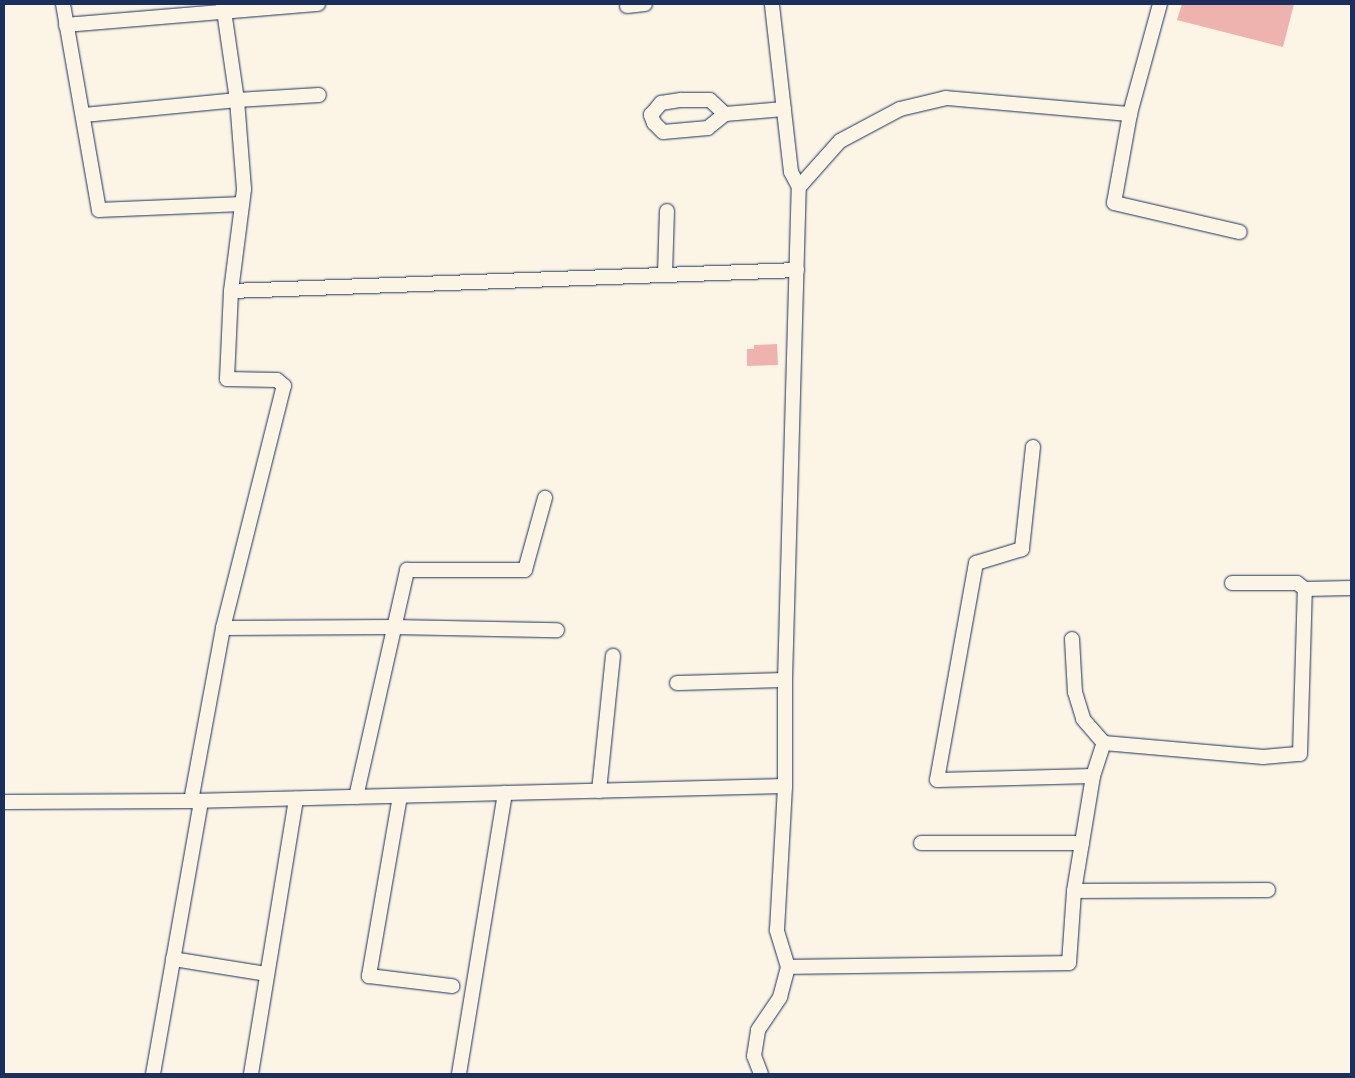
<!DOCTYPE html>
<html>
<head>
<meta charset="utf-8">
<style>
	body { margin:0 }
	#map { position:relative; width:1355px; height:1078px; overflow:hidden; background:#fcf5e5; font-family:Dekko,sans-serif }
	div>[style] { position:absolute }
	.building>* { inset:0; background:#eeb3ae }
	.roads { filter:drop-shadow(0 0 1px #1b2f5e) drop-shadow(0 0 1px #1b2f5e) }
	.minor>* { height:14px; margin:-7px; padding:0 7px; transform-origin:7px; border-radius:7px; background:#fcf5e5 }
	span { translate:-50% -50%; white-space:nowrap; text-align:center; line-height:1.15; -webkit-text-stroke:4.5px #fcf5e5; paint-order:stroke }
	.frame { position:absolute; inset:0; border:5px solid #1b2f5e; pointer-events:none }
</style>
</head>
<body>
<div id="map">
	<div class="building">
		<i style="clip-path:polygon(1182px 4px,1294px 4px,1283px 47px,1177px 20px)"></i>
		<i style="clip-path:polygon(777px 344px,778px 365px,747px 366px,747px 349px,754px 349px,754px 345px)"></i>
	</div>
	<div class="roads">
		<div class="minor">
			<i style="left:63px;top:4px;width:209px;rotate:80.1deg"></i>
			<i style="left:99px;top:210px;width:143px;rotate:-2.4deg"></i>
			<i style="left:1160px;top:4px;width:114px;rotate:105.3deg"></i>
			<i style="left:1130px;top:114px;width:90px;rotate:100.2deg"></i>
			<i style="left:1114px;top:203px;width:129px;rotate:13deg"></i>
			<i style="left:627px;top:6px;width:18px;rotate:-6deg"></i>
			<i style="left:66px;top:25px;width:253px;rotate:-4.8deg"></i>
			<i style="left:725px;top:114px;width:22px;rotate:141deg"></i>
			<i style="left:708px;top:128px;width:45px;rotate:174.9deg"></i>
			<i style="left:663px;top:132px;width:13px;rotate:-135deg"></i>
			<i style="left:654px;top:123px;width:9px;rotate:-111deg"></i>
			<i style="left:651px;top:115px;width:16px;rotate:-50deg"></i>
			<i style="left:661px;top:103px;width:20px;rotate:-9deg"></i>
			<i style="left:681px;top:100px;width:29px"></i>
			<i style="left:710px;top:100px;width:21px;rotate:43deg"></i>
			<i style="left:725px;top:114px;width:59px;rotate:-4.8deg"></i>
			<i style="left:84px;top:115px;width:154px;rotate:-5.6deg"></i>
			<i style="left:237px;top:100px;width:82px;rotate:-3.5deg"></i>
			<i style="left:799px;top:187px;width:62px;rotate:-48.3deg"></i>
			<i style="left:840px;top:141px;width:68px;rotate:-28.1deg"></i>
			<i style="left:900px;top:109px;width:47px;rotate:-13.4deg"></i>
			<i style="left:946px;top:98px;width:185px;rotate:5deg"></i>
			<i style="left:665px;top:274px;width:63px;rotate:-88.2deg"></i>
			<i style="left:231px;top:291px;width:566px;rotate:-2.12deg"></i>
			<i style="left:1033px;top:447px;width:103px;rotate:96.2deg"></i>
			<i style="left:1022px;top:549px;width:48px;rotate:163.1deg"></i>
			<i style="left:976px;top:563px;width:220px;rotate:100.2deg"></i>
			<i style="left:937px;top:780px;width:156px;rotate:-1.5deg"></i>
			<i style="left:1232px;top:583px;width:65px"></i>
			<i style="left:1297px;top:583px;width:10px;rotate:37deg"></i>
			<i style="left:1305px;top:589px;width:46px;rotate:-1.2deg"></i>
			<i style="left:223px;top:628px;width:171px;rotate:-0.3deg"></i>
			<i style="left:394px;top:627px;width:163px;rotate:1.1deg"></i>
			<i style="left:1072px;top:639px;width:53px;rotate:86.8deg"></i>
			<i style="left:1075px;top:692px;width:28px;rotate:73deg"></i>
			<i style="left:1083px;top:719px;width:32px;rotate:49deg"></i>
			<i style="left:1104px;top:743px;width:160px;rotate:5deg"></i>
			<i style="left:1263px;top:757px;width:37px;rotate:-5deg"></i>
			<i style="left:1300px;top:754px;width:165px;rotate:-88.3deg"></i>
			<i style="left:677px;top:683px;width:108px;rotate:-1.6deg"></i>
			<i style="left:599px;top:791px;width:136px;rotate:-84.1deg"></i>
			<i style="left:400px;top:796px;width:183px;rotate:99.8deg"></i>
			<i style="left:369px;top:976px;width:84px;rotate:6.9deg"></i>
			<i style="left:356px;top:797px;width:233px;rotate:-77.3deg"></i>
			<i style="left:407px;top:570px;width:118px"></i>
			<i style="left:525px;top:570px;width:75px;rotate:-74.5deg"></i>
			<i style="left:191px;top:801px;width:176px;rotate:-79.5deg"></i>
			<i style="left:223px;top:628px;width:250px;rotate:-75.9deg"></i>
			<i style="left:284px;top:386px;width:9px;rotate:-139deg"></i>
			<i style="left:277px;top:380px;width:50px;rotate:-178.9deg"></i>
			<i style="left:227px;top:379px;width:88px;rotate:-87.4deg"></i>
			<i style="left:231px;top:291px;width:103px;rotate:-82.7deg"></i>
			<i style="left:244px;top:189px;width:89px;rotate:-94.5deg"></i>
			<i style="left:237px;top:100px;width:97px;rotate:-98.3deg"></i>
			<i style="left:4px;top:802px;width:187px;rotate:-0.3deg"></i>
			<i style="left:191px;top:801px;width:594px;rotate:-1.45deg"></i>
			<i style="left:921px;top:843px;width:161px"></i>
			<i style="left:1074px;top:891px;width:194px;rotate:-0.3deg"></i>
			<i style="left:173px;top:959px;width:95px;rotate:9.1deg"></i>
			<i style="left:788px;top:967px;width:281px;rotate:-0.8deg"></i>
			<i style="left:1069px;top:963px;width:72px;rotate:-86deg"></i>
			<i style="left:1074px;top:891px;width:117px;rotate:-80.6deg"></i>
			<i style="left:1093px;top:776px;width:35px;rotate:-72deg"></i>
			<i style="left:153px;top:1074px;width:277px;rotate:-80deg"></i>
			<i style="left:251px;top:1074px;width:279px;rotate:-80.7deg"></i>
			<i style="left:459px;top:1074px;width:285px;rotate:-80.7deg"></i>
			<i style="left:761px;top:1074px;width:19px;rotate:-111deg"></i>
			<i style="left:754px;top:1056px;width:26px;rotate:-81deg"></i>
			<i style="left:758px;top:1030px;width:40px;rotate:-56deg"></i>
			<i style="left:780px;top:997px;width:31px;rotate:-75deg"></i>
			<i style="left:788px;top:967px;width:39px;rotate:-107deg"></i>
			<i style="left:777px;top:930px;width:144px;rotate:-86.8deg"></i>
			<i style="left:785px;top:786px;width:106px;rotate:-90deg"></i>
			<i style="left:785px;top:680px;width:493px;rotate:-88.4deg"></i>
			<i style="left:799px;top:187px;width:17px;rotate:-118deg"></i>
			<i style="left:791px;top:172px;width:169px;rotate:-96.5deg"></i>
		</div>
	</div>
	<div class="frame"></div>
</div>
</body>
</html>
